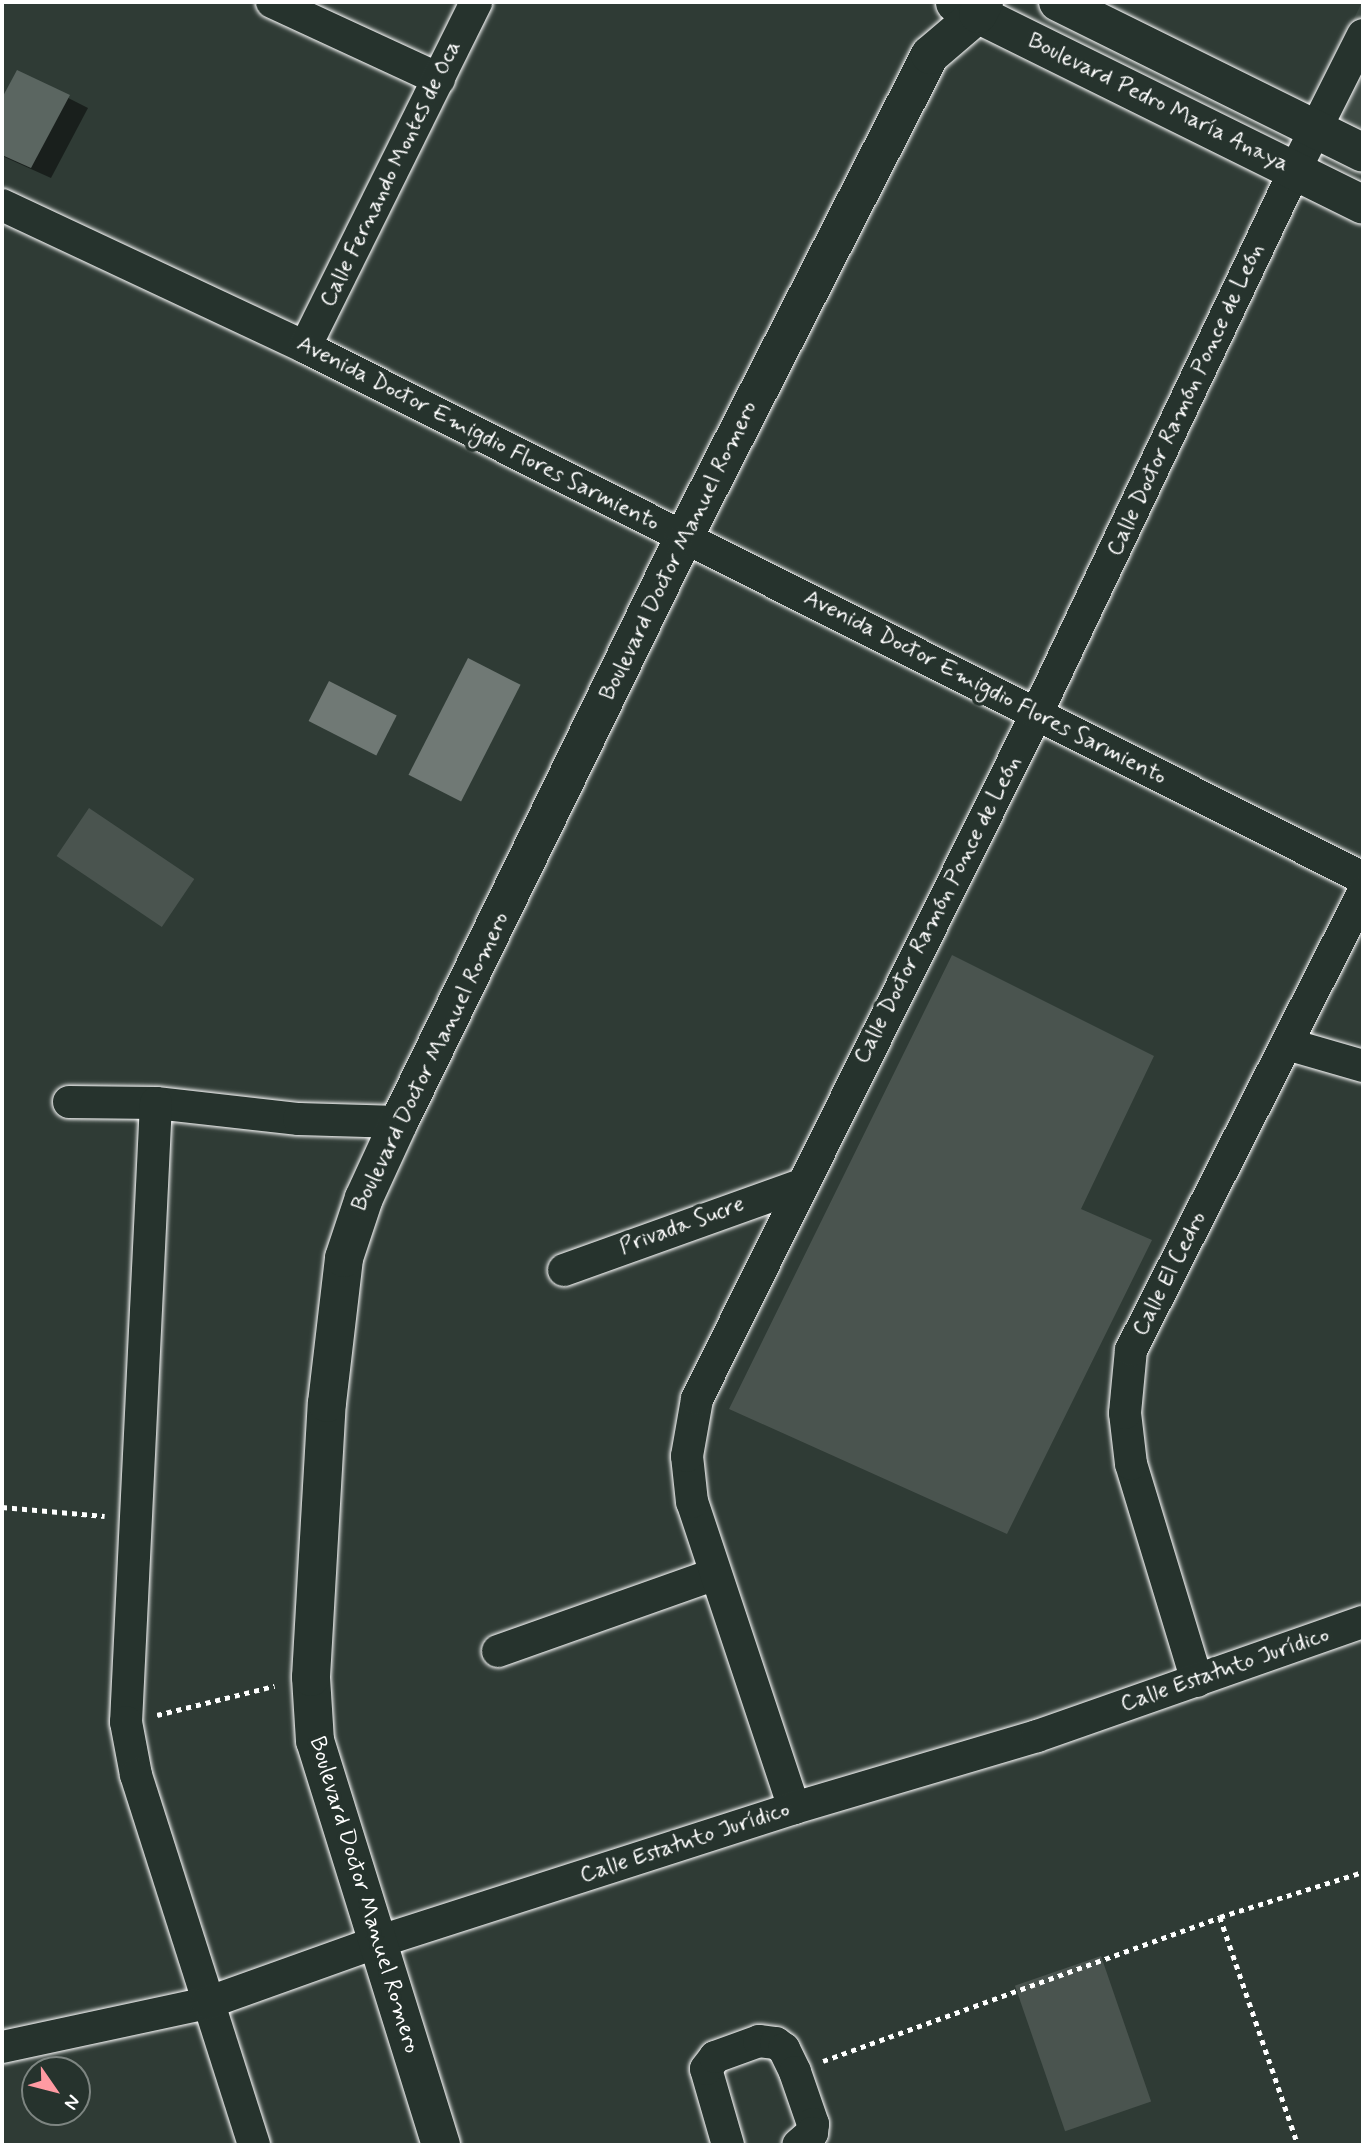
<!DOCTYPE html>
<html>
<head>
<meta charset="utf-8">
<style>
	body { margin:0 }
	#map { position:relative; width:1365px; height:2147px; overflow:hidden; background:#2f3b35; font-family:Mynerve,sans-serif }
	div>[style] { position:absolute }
	.built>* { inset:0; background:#3c4842 }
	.green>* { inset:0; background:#4a544f; transform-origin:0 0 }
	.water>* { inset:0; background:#707975; transform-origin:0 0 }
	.shadow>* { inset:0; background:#0007 }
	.building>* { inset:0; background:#5b6661 }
	.path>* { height:4.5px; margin-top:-2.25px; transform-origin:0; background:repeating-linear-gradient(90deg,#fff 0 5px,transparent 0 10px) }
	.roads { filter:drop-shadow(0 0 2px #fff) drop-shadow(0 0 2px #fff) }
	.street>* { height:32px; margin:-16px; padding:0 16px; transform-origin:16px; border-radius:16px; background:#26332d }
	.secondary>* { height:38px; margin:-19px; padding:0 19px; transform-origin:19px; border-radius:19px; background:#26332d }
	span { translate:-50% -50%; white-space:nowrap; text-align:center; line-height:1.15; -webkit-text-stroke:7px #26332d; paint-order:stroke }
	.street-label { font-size:23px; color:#fff }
	.frame { position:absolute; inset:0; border:4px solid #fff; pointer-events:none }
	.north { position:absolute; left:21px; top:2056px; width:70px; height:70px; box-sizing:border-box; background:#26332d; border:2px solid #7d8581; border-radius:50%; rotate:125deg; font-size:19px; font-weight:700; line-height:28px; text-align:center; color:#fff }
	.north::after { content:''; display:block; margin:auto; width:24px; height:32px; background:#ff9aa2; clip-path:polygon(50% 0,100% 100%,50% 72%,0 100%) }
</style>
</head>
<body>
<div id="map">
	<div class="built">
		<i style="clip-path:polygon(1362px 2px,1363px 2px,1363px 134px,1311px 107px)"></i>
	</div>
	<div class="green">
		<i style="left:89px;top:808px;width:127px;height:58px;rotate:34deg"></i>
		<i style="clip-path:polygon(952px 955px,1154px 1056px,1081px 1209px,1152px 1240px,1007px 1534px,729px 1409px)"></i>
		<i style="left:1101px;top:1956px;width:154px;height:91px;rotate:71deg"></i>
	</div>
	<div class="water">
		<i style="left:468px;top:658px;width:59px;height:131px;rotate:27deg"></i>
		<i style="left:329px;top:681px;width:76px;height:45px;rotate:27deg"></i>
	</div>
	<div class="shadow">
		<i style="clip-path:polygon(17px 72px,88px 108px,51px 178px,2px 156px,2px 102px)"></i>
	</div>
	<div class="building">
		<i style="clip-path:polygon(17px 70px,70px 95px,31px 168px,2px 155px,2px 98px)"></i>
	</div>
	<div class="path">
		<i style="left:2px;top:1507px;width:103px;rotate:5deg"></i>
		<i style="left:157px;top:1715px;width:121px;rotate:-13.9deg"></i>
		<i style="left:1220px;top:1917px;width:150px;rotate:-17.5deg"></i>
		<i style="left:823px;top:2061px;width:422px;rotate:-19.9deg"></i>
		<i style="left:1220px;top:1917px;width:241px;rotate:71.1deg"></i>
	</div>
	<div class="roads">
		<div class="street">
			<i style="left:272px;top:2px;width:184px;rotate:24.8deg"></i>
			<i style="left:2px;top:205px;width:335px;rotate:25.1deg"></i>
			<i style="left:305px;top:347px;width:1184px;rotate:26.65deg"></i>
			<i style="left:305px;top:347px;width:385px;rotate:-63.6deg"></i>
			<i style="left:1287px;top:1044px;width:79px;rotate:16.1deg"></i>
			<i style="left:69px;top:1102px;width:87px;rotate:0.7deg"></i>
			<i style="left:156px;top:1103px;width:144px;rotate:6.4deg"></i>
			<i style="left:299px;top:1119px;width:100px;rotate:1.7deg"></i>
			<i style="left:156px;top:1103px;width:620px;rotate:92.77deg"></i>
			<i style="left:126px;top:1722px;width:54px;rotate:79.3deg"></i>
			<i style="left:136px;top:1775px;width:388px;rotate:72.3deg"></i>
			<i style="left:564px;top:1270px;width:252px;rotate:-19.7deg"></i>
			<i style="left:498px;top:1651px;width:230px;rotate:-19.5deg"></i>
			<i style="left:1197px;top:1681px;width:227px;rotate:-106.9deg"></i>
			<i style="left:1131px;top:1464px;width:51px;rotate:-96.7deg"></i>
			<i style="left:1125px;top:1413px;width:63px;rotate:-84.6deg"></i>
			<i style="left:1131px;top:1350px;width:513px;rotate:-63.08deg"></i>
			<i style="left:794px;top:1808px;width:323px;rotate:-108.4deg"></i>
			<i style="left:692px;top:1502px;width:46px;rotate:-96.2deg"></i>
			<i style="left:687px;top:1456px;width:58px;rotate:-80deg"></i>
			<i style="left:697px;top:1399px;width:766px;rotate:-63.64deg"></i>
			<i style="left:1037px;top:713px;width:601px;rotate:-64.59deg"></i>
			<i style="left:1295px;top:170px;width:151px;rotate:-63.3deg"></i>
			<i style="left:2px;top:2047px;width:210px;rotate:-12.1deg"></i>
			<i style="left:207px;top:2003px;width:181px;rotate:-19.7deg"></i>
			<i style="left:377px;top:1942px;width:438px;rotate:-17.8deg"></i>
			<i style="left:794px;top:1808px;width:253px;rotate:-16.5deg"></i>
			<i style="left:1037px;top:1736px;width:345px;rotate:-19.3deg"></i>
			<i style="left:728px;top:2145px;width:79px;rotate:-106.1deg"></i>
			<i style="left:706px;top:2069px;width:15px;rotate:-53deg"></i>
			<i style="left:715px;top:2057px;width:47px;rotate:-20deg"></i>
			<i style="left:759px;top:2041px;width:17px;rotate:7deg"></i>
			<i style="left:776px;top:2043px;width:10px;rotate:37deg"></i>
			<i style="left:784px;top:2049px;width:25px;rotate:64deg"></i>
			<i style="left:795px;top:2072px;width:55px;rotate:70.9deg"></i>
			<i style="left:813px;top:2124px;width:9px;rotate:96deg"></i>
			<i style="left:812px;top:2133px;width:18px;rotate:139deg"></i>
		</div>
		<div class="secondary">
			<i style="left:1058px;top:2px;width:340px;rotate:26.3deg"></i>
			<i style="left:955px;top:3px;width:455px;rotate:26.3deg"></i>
			<i style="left:441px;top:2145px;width:423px;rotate:-107.3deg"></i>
			<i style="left:315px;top:1741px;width:64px;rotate:-93.6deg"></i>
			<i style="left:311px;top:1677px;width:274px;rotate:-86.7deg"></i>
			<i style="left:327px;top:1403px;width:146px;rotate:-83.3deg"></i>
			<i style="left:344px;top:1258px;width:63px;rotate:-71.6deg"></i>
			<i style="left:364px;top:1198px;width:84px;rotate:-65.3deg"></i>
			<i style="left:399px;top:1122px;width:651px;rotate:-64.03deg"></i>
			<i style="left:684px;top:537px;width:541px;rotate:-62.96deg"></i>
			<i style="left:930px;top:55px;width:63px;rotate:-40.5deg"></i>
			<i style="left:978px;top:14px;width:13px;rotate:-63deg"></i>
		</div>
	</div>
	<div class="street-label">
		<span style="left:1158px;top:103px;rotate:26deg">Boulevard Pedro María Anaya</span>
		<span style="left:391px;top:174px;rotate:-64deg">Calle Fernando Montes de Oca</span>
		<span style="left:1186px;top:400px;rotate:-65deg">Calle Doctor Ramón Ponce de León</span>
		<span style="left:478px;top:434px;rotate:27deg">Avenida Doctor Emigdio Flores Sarmiento</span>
		<span style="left:679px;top:551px;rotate:-64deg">Boulevard Doctor Manuel Romero</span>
		<span style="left:985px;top:688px;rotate:27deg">Avenida Doctor Emigdio Flores Sarmiento</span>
		<span style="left:938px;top:910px;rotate:-63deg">Calle Doctor Ramón Ponce de León</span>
		<span style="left:431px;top:1062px;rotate:-64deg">Boulevard Doctor Manuel Romero</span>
		<span style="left:682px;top:1226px;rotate:-20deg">Privada Sucre</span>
		<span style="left:1170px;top:1274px;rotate:-63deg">Calle El Cedro</span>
		<span style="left:1225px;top:1670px;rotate:-19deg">Calle Estatuto Jurídico</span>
		<span style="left:685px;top:1843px;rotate:-18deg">Calle Estatuto Jurídico</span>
		<span style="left:364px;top:1895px;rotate:73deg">Boulevard Doctor Manuel Romero</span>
	</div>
	<div class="frame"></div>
	<div class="north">N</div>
</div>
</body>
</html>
